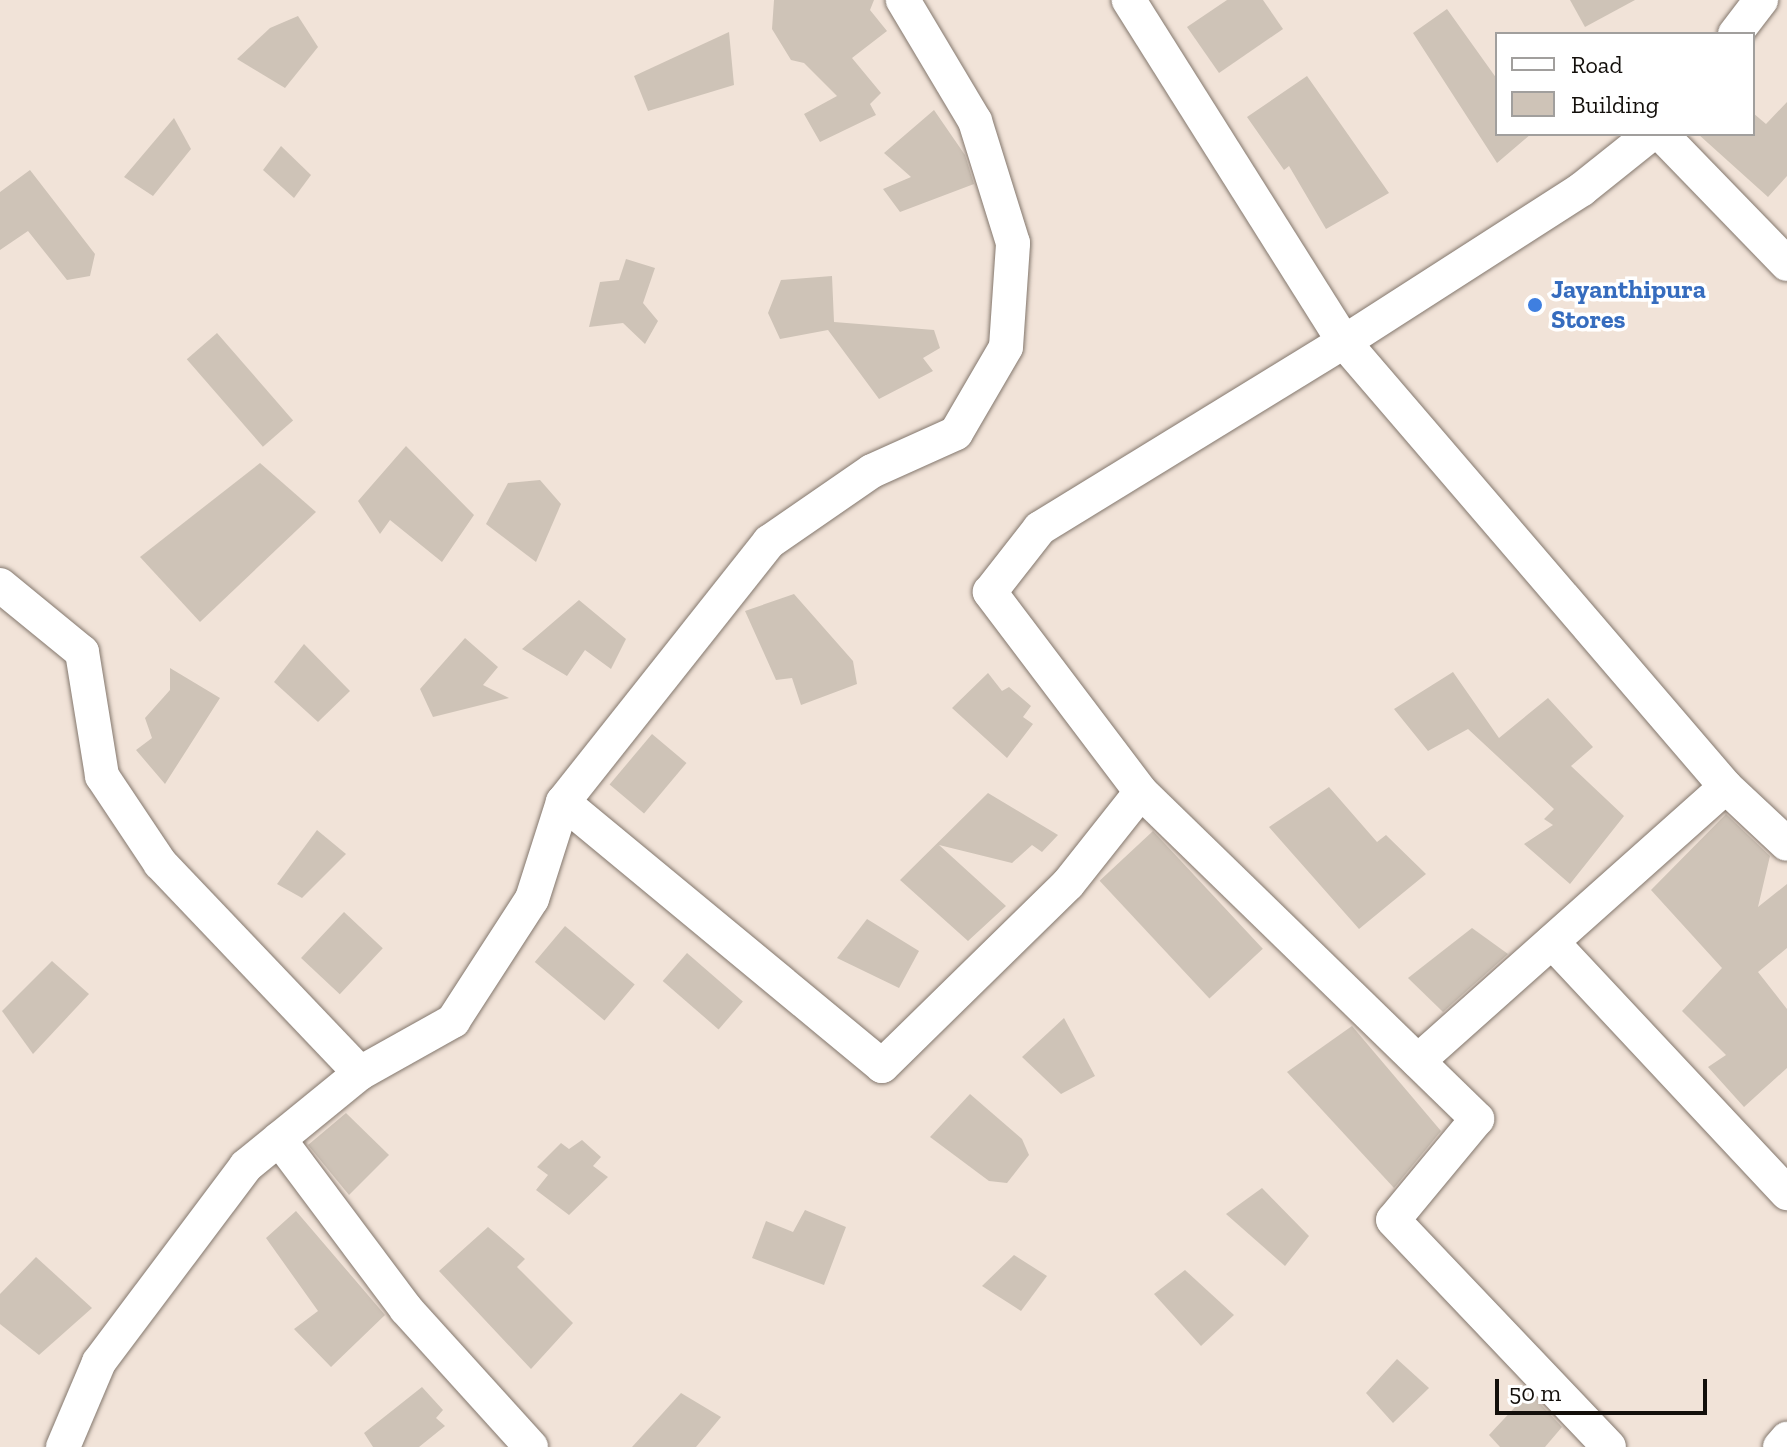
<!DOCTYPE html>
<html>
<head>
<meta charset="utf-8">
<style>
	body { margin:0 }
	#map { position:relative; width:1787px; height:1447px; overflow:hidden; background:#f1e3d8; font-family:"Zilla Slab",serif }
	div>[style] { position:absolute }
	.building>* { inset:0; background:#cec3b7; transform-origin:0 0 }
	.roads { filter:drop-shadow(0 0 2px #83776d) drop-shadow(0 0 2px #83776d) }
	.street>* { height:34px; margin:-17px; padding:0 17px; transform-origin:17px; border-radius:17px; background:#fff }
	.dots>* { width:22px; height:22px; translate:-50% -50%; box-sizing:border-box; border:4px solid #fff; border-radius:50% }
	span { translate:-50% -50%; white-space:nowrap; text-align:center; line-height:1.15; -webkit-text-stroke:7px #fff; paint-order:stroke }
	.shop-label { font-size:26px; color:#366cbe; font-weight:700 }
	.left { translate:0 -50%; text-align:left }
	.legend { position:absolute; left:1495px; top:32px; width:260px; height:104px; box-sizing:border-box; background:#fff; border:2px solid #a19f9d; margin:0; padding:10px 14px; list-style:none; font-size:24px; color:#130f0b }
	.legend li { display:flex; align-items:center; gap:16px; height:40px }
	.legend b { width:40px; border:2px solid #a19f9d }
	.scale { position:absolute; left:1495px; top:1379px; width:212px; height:36px; box-sizing:border-box; border:4px solid #130f0b; border-top:0; padding-left:10px; font-size:24px; line-height:28px; white-space:nowrap; color:#130f0b; -webkit-text-stroke:6px #fff; paint-order:stroke }
</style>
</head>
<body>
<div id="map">
	<div class="building">
		<i style="clip-path:polygon(774px 0,874px 0,870px 10px,887px 31px,852px 58px,881px 93px,870px 104px,876px 115px,820px 142px,804px 114px,837px 96px,804px 63px,791px 60px,772px 29px)"></i>
		<i style="clip-path:polygon(1227px 0,1263px 0,1283px 29px,1219px 73px,1187px 27px)"></i>
		<i style="clip-path:polygon(1570px 0,1635px 0,1585px 27px)"></i>
		<i style="clip-path:polygon(1447px 9px,1497px 79px,1497px 134px,1531px 134px,1497px 163px,1413px 33px)"></i>
		<i style="clip-path:polygon(298px 16px,318px 47px,285px 88px,237px 59px,270px 28px)"></i>
		<i style="clip-path:polygon(729px 32px,734px 85px,648px 111px,634px 76px)"></i>
		<i style="clip-path:polygon(1307px 76px,1389px 193px,1326px 229px,1289px 166px,1284px 170px,1247px 117px)"></i>
		<i style="clip-path:polygon(1787px 102px,1787px 176px,1768px 197px,1698px 134px,1753px 134px,1753px 113px,1766px 124px)"></i>
		<i style="clip-path:polygon(934px 110px,965px 155px,974px 184px,900px 212px,883px 189px,911px 177px,884px 153px)"></i>
		<i style="clip-path:polygon(174px 118px,191px 149px,153px 196px,124px 177px)"></i>
		<i style="clip-path:polygon(281px 146px,311px 175px,294px 198px,263px 170px)"></i>
		<i style="clip-path:polygon(30px 170px,95px 254px,90px 276px,67px 280px,28px 231px,0 250px,0 192px)"></i>
		<i style="clip-path:polygon(626px 259px,655px 268px,643px 303px,658px 321px,645px 344px,623px 323px,589px 327px,600px 282px,619px 280px)"></i>
		<i style="clip-path:polygon(832px 276px,834px 322px,934px 330px,940px 348px,923px 358px,933px 371px,879px 399px,828px 330px,780px 339px,768px 313px,781px 280px)"></i>
		<i style="left:217px;top:333px;width:116px;height:40px;rotate:49deg"></i>
		<i style="clip-path:polygon(406px 446px,474px 515px,442px 562px,390px 520px,380px 534px,358px 501px)"></i>
		<i style="clip-path:polygon(260px 463px,316px 512px,200px 622px,140px 557px)"></i>
		<i style="clip-path:polygon(540px 480px,561px 504px,536px 562px,486px 524px,508px 483px)"></i>
		<i style="clip-path:polygon(794px 594px,853px 661px,857px 684px,801px 705px,792px 678px,776px 680px,745px 611px)"></i>
		<i style="clip-path:polygon(579px 600px,626px 639px,611px 669px,585px 650px,567px 676px,522px 649px)"></i>
		<i style="clip-path:polygon(465px 638px,498px 667px,483px 685px,509px 698px,433px 717px,420px 689px)"></i>
		<i style="clip-path:polygon(304px 644px,350px 691px,318px 722px,274px 682px)"></i>
		<i style="clip-path:polygon(170px 668px,220px 698px,165px 784px,136px 750px,152px 738px,145px 718px,170px 690px)"></i>
		<i style="clip-path:polygon(1453px 672px,1499px 738px,1548px 698px,1593px 747px,1571px 766px,1624px 816px,1570px 884px,1524px 844px,1553px 825px,1544px 819px,1554px 809px,1468px 729px,1428px 751px,1394px 709px)"></i>
		<i style="clip-path:polygon(988px 673px,1002px 691px,1009px 687px,1031px 706px,1023px 717px,1033px 724px,1007px 758px,952px 708px)"></i>
		<i style="left:652px;top:734px;width:45px;height:66px;rotate:40deg"></i>
		<i style="clip-path:polygon(1329px 787px,1377px 842px,1386px 835px,1426px 874px,1359px 929px,1269px 827px)"></i>
		<i style="clip-path:polygon(988px 793px,1058px 835px,1042px 852px,1032px 845px,1012px 863px,939px 845px,1006px 906px,968px 941px,900px 880px)"></i>
		<i style="clip-path:polygon(1726px 814px,1770px 856px,1758px 907px,1787px 884px,1787px 948px,1758px 972px,1787px 1009px,1787px 1068px,1744px 1107px,1708px 1067px,1726px 1055px,1682px 1011px,1722px 968px,1651px 890px)"></i>
		<i style="clip-path:polygon(317px 830px,346px 854px,302px 898px,277px 884px)"></i>
		<i style="left:1153px;top:831px;width:161px;height:73px;rotate:47deg"></i>
		<i style="left:344px;top:912px;width:53px;height:63px;rotate:43deg"></i>
		<i style="clip-path:polygon(867px 919px,919px 951px,899px 988px,837px 958px)"></i>
		<i style="left:565px;top:926px;width:91px;height:47px;rotate:40deg"></i>
		<i style="clip-path:polygon(1472px 928px,1508px 954px,1443px 1012px,1408px 978px)"></i>
		<i style="left:687px;top:953px;width:74px;height:37px;rotate:41deg"></i>
		<i style="clip-path:polygon(52px 961px,89px 994px,33px 1054px,2px 1011px)"></i>
		<i style="clip-path:polygon(1064px 1018px,1095px 1076px,1061px 1094px,1022px 1057px)"></i>
		<i style="clip-path:polygon(1352px 1026px,1441px 1131px,1394px 1188px,1287px 1072px)"></i>
		<i style="clip-path:polygon(970px 1094px,1022px 1139px,1029px 1155px,1007px 1183px,989px 1181px,930px 1137px)"></i>
		<i style="clip-path:polygon(346px 1113px,389px 1155px,349px 1195px,308px 1145px)"></i>
		<i style="clip-path:polygon(582px 1140px,601px 1157px,593px 1166px,608px 1177px,569px 1215px,536px 1190px,548px 1175px,537px 1167px,561px 1143px,569px 1149px)"></i>
		<i style="clip-path:polygon(1262px 1188px,1309px 1236px,1285px 1266px,1226px 1214px)"></i>
		<i style="clip-path:polygon(805px 1210px,846px 1227px,824px 1285px,752px 1258px,766px 1221px,793px 1232px)"></i>
		<i style="clip-path:polygon(296px 1211px,385px 1315px,331px 1367px,294px 1329px,318px 1311px,266px 1238px)"></i>
		<i style="clip-path:polygon(488px 1227px,525px 1259px,517px 1267px,573px 1323px,531px 1369px,439px 1271px)"></i>
		<i style="clip-path:polygon(1014px 1255px,1047px 1276px,1021px 1311px,982px 1286px)"></i>
		<i style="clip-path:polygon(36px 1257px,92px 1308px,39px 1355px,0 1324px,0 1294px)"></i>
		<i style="clip-path:polygon(1185px 1270px,1234px 1315px,1201px 1346px,1154px 1294px)"></i>
		<i style="clip-path:polygon(1397px 1359px,1429px 1388px,1393px 1423px,1366px 1393px)"></i>
		<i style="clip-path:polygon(422px 1387px,443px 1410px,436px 1418px,445px 1426px,419px 1447px,373px 1447px,364px 1433px)"></i>
		<i style="clip-path:polygon(1529px 1392px,1562px 1427px,1545px 1447px,1500px 1447px,1489px 1435px)"></i>
		<i style="clip-path:polygon(681px 1393px,721px 1417px,696px 1447px,632px 1447px)"></i>
	</div>
	<div class="roads">
		<div class="street">
			<i style="left:1735px;top:34px;width:43px;rotate:-52.6deg"></i>
			<i style="left:1661px;top:134px;width:181px;rotate:45.9deg"></i>
			<i style="left:0;top:585px;width:106px;rotate:39.3deg"></i>
			<i style="left:82px;top:652px;width:126px;rotate:80.8deg"></i>
			<i style="left:102px;top:776px;width:105px;rotate:56.3deg"></i>
			<i style="left:160px;top:863px;width:290px;rotate:46.4deg"></i>
			<i style="left:1726px;top:787px;width:83px;rotate:43.1deg"></i>
			<i style="left:1141px;top:792px;width:469px;rotate:44.2deg"></i>
			<i style="left:1477px;top:1119px;width:131px;rotate:129.7deg"></i>
			<i style="left:1393px;top:1220px;width:313px;rotate:46.4deg"></i>
			<i style="left:563px;top:802px;width:414px;rotate:39.6deg"></i>
			<i style="left:882px;top:1066px;width:260px;rotate:-44.4deg"></i>
			<i style="left:1068px;top:884px;width:117px;rotate:-51.6deg"></i>
			<i style="left:1141px;top:792px;width:251px;rotate:-127.1deg"></i>
			<i style="left:990px;top:592px;width:81px;rotate:-52deg"></i>
			<i style="left:1040px;top:528px;width:356px;rotate:-31.5deg"></i>
			<i style="left:1344px;top:342px;width:404px;rotate:-122.2deg"></i>
			<i style="left:1552px;top:942px;width:344px;rotate:46.9deg"></i>
			<i style="left:1418px;top:1061px;width:412px;rotate:-41.7deg"></i>
			<i style="left:1726px;top:787px;width:586px;rotate:-130.64deg"></i>
			<i style="left:1344px;top:342px;width:283px;rotate:-32.7deg"></i>
			<i style="left:1582px;top:189px;width:88px;rotate:-38.6deg"></i>
			<i style="left:279px;top:1139px;width:212px;rotate:53.2deg"></i>
			<i style="left:406px;top:1309px;width:186px;rotate:47.8deg"></i>
			<i style="left:63px;top:1447px;width:92px;rotate:-67deg"></i>
			<i style="left:99px;top:1362px;width:245px;rotate:-53.1deg"></i>
			<i style="left:246px;top:1166px;width:147px;rotate:-39.2deg"></i>
			<i style="left:360px;top:1073px;width:107px;rotate:-29.2deg"></i>
			<i style="left:453px;top:1021px;width:145px;rotate:-57.1deg"></i>
			<i style="left:532px;top:899px;width:102px;rotate:-72.3deg"></i>
			<i style="left:563px;top:802px;width:332px;rotate:-51.6deg"></i>
			<i style="left:769px;top:542px;width:125px;rotate:-34.6deg"></i>
			<i style="left:872px;top:471px;width:92px;rotate:-24.3deg"></i>
			<i style="left:956px;top:433px;width:99px;rotate:-59.8deg"></i>
			<i style="left:1006px;top:347px;width:104px;rotate:-86.1deg"></i>
			<i style="left:1013px;top:243px;width:128px;rotate:-107.3deg"></i>
			<i style="left:975px;top:121px;width:141px;rotate:-120.8deg"></i>
			<i style="left:1780px;top:1447px;width:11px;rotate:-49deg"></i>
		</div>
	</div>
	<div class="dots">
		<i style="left:1535px;top:305px;background:#3f7fe0"></i>
	</div>
	<div class="shop-label">
		<span class="left" style="left:1551px;top:305px">Jayanthipura<br>Stores</span>
	</div>
	<ul class="legend">
	<li><b style="height:10px;background:#fff"></b>Road</li>
	<li><b style="height:22px;background:#cec3b7"></b>Building</li>
	</ul>
	<div class="scale">50 m</div>
</div>
</body>
</html>
